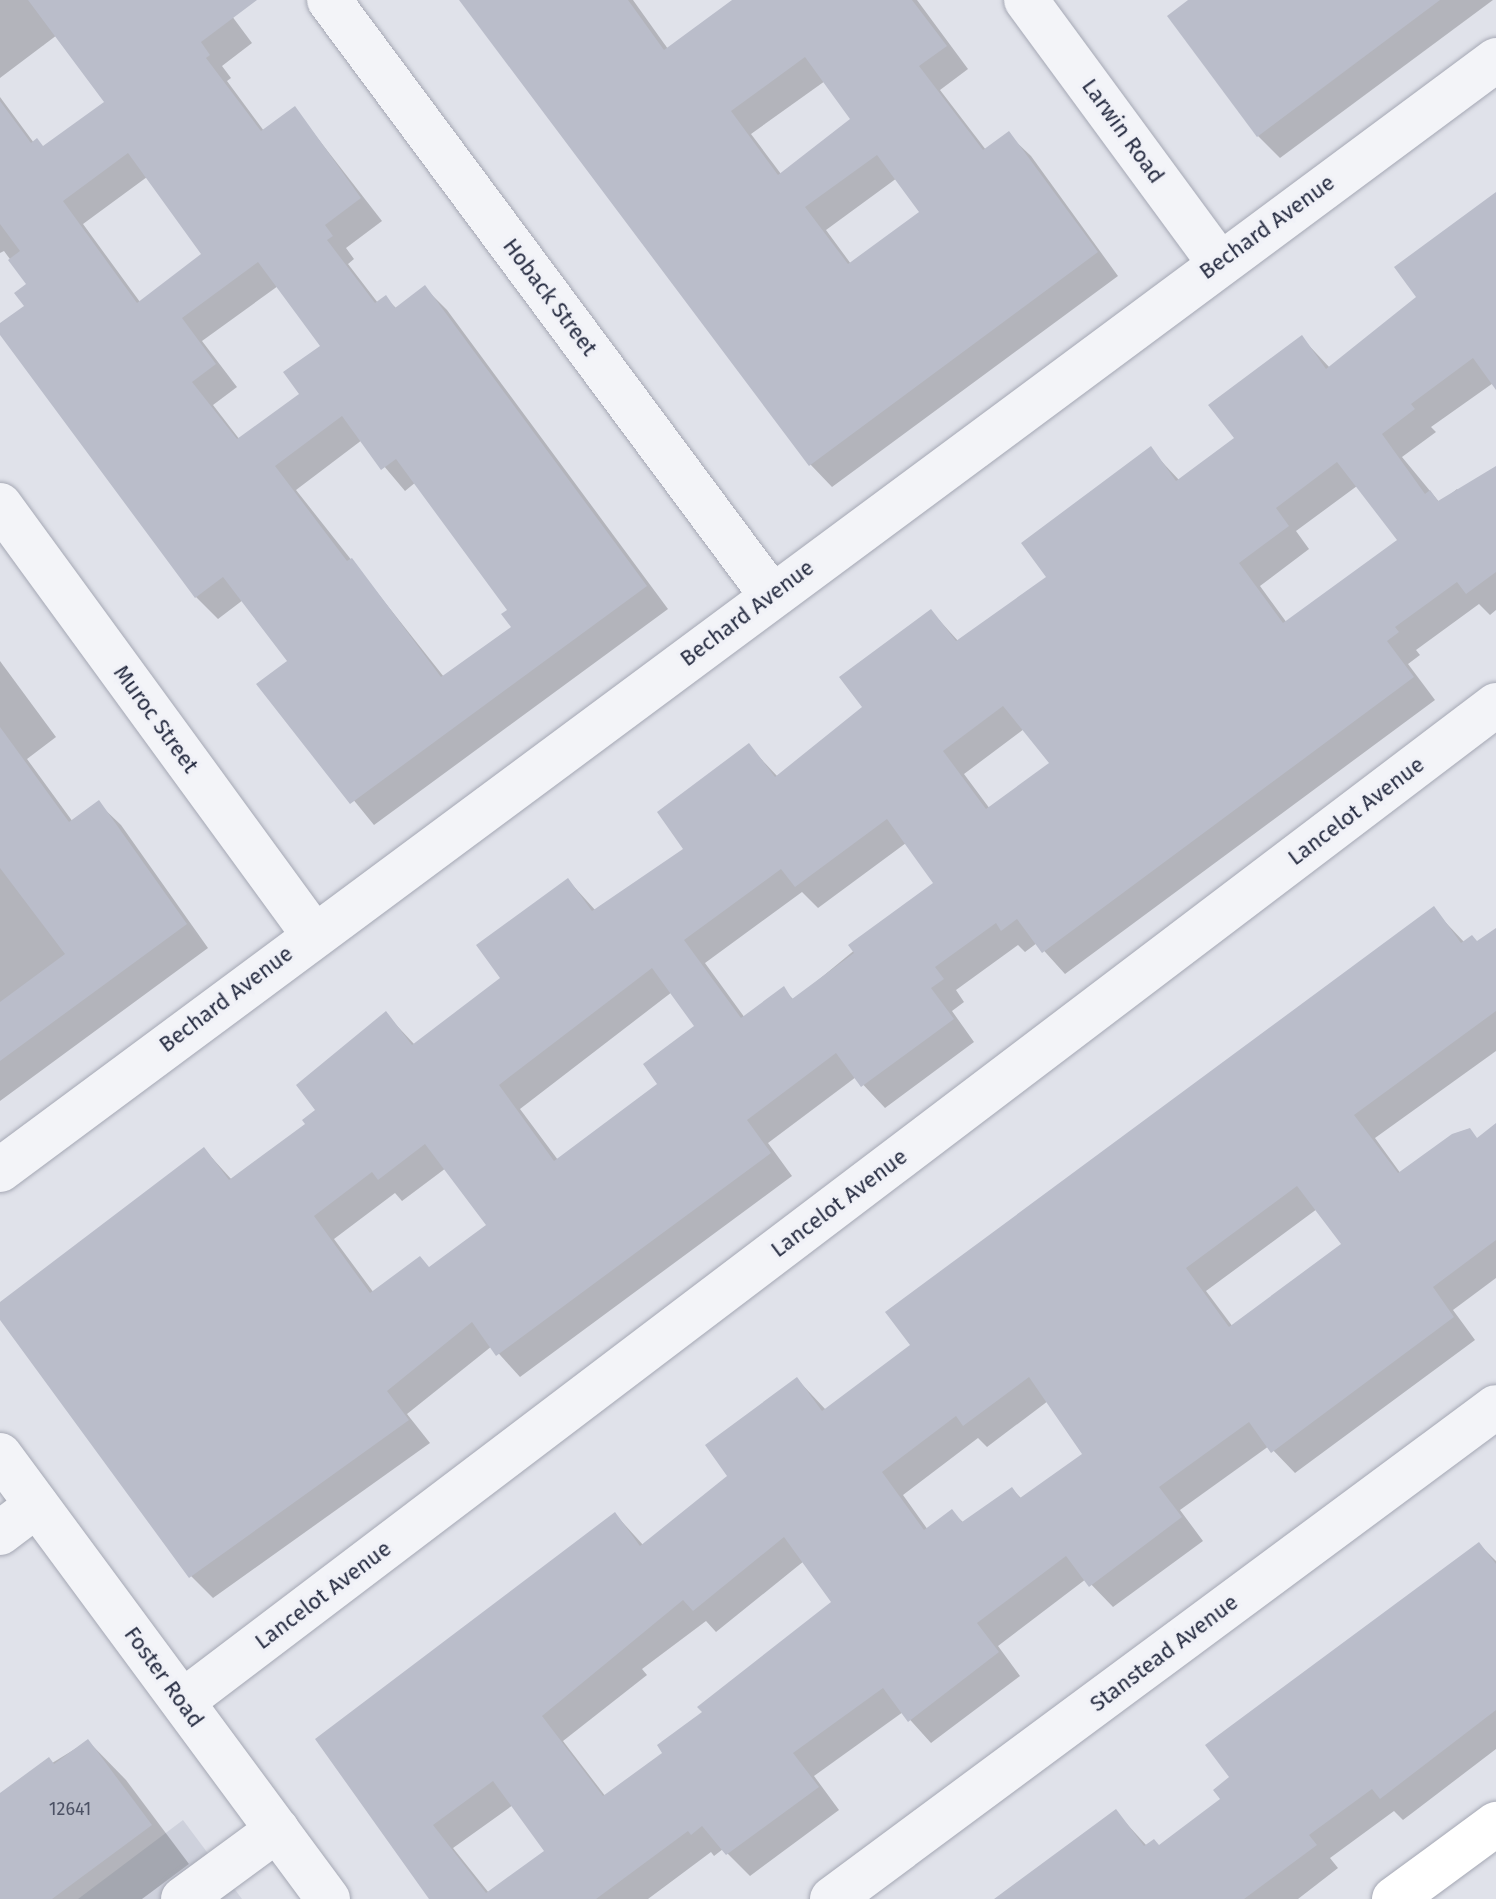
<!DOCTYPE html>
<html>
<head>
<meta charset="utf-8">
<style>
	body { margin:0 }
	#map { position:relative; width:1496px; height:1899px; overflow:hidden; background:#e0e2ea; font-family:"Fira Sans",sans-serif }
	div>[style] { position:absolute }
	.built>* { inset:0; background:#ced1dc }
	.shadow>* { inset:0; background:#0003 }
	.building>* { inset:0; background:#babdca }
	.roads { filter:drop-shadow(0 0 2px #a5a8b4) drop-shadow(0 0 2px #a5a8b4) }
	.minor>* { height:44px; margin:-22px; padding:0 22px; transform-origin:22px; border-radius:22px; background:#f3f4f8 }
	.major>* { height:44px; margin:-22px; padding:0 22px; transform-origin:22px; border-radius:22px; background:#fff }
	span { translate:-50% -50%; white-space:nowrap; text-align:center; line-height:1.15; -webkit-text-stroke:6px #f0f1f7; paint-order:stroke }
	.number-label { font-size:18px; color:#4c5164 }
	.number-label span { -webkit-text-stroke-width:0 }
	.street-label { font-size:22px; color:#272d42 }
</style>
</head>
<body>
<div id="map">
	<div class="built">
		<i style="clip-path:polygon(183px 1820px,242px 1899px,78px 1899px)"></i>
	</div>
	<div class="shadow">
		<i style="clip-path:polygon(evenodd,0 0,220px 0,252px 43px,222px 66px,231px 78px,227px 81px,264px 131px,295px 109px,382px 221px,346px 248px,354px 259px,348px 264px,378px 303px,385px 297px,397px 309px,425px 288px,447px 310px,668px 609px,374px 825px,259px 684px,290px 661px,243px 600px,218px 619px,196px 597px,0 332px,0 326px,27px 307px,29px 285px,4px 251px,0 253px,0 97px,34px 143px,44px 148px,107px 102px,57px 35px,0 78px,0 0,147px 177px,204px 255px,140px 302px,83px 224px,147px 177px,0 0,278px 286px,323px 346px,302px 394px,240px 440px,213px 405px,237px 387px,202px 341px,278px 286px,0 0,362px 440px,405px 491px,416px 482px,510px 610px,513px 627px,444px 677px,296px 490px,362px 440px)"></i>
		<i style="clip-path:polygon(evenodd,461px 0,633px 0,668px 49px,736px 0,917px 0,968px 69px,940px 90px,986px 150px,1008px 134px,1031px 156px,1118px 276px,832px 487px,810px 464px,461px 0,825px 81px,853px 120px,781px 174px,751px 134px,825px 81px,461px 0,897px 178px,922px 213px,851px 264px,826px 230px,897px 178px)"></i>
		<i style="clip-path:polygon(1191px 0,1493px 0,1280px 158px,1258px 136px)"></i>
		<i style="clip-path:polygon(evenodd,1496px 209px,1496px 381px,1431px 427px,1436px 432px,1402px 457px,1440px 503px,1457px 489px,1462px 494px,1496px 468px,1496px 610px,1490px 615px,1479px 604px,1416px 650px,1420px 655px,1408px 664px,1435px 700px,1065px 974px,1037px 943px,1025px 952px,1018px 945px,956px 990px,964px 1002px,952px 1011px,974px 1042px,885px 1108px,856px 1077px,768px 1143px,792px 1176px,520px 1377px,492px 1346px,407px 1414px,430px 1443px,213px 1598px,191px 1576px,0 1317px,0 1305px,204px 1149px,232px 1180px,308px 1125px,386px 1014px,415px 1045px,503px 978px,568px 880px,596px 911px,686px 849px,749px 746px,778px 777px,865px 707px,931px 611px,959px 642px,1049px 577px,1150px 449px,1179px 480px,1237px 439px,1302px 338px,1330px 368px,1418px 298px,1496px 209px,1357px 486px,1399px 541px,1287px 623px,1260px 586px,1309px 549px,1296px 531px,1357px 486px,1496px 209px,1024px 729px,1052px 763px,990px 809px,964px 774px,1024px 729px,1496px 209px,906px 843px,936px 883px,794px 1000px,783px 989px,745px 1018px,705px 963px,802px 892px,818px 908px,906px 843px,1496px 209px,672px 992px,697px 1026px,660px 1084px,558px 1160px,520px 1109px,672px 992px,1496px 209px,446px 1168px,489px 1226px,430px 1268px,374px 1293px,334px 1239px,395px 1193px,402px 1201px,446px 1168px)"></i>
		<i style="clip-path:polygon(0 661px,56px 737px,27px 759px,73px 822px,98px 803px,121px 825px,208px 948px,0 1101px)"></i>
		<i style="clip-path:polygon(evenodd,1433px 909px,1465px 943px,1478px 943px,1496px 930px,1496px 1051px,1375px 1138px,1401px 1174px,1478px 1139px,1496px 1126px,1496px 1278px,1453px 1310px,1475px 1340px,1295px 1473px,1269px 1446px,1180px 1510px,1203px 1541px,1113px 1607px,1086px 1579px,998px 1646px,1020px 1676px,931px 1743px,903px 1712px,814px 1776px,839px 1810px,750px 1876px,723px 1849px,714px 1856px,711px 1852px,648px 1899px,434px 1899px,318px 1739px,615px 1514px,644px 1546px,729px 1476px,797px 1379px,826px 1410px,913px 1345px,1433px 909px,1317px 1209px,1344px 1245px,1233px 1327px,1206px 1291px,1317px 1209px,1433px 909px,1048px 1401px,1085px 1455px,1022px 1499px,1012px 1489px,964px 1523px,952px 1512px,928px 1530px,903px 1495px,978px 1438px,987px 1447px,1048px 1401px,1433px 909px,804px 1561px,834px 1602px,665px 1753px,606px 1797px,563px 1741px,647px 1675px,642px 1669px,706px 1621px,716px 1632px,804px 1561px,1433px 909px,513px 1805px,547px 1852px,489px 1893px,453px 1848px,513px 1805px)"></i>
		<i style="clip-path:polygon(1479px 1544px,1496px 1561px,1496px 1749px,1403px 1820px,1394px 1811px,1330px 1858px,1338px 1868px,1298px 1899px,1003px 1899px,1116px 1812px,1147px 1846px,1160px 1847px,1223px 1799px)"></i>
		<i style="clip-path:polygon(88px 1741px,126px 1780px,189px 1864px,142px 1899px,0 1899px,0 1795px)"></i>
	</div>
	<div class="building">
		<i style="clip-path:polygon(evenodd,28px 0,257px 0,201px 42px,210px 55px,206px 58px,261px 131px,295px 106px,361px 198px,325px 225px,333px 236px,327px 240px,375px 303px,386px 295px,395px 308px,425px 285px,647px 586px,350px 804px,256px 684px,287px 661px,223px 577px,195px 598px,0 335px,0 323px,24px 306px,14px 293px,26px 284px,8px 260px,20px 251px,0 224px,0 101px,31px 143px,37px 138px,43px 146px,104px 102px,28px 0,128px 153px,201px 254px,137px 303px,63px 201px,128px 153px,28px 0,258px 262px,320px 346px,283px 372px,299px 394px,237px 439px,192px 382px,216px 364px,182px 318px,258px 262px,28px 0,342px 416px,381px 470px,396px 459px,507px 610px,501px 614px,511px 627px,441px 677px,352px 558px,347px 561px,275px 466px,342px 416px)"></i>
		<i style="clip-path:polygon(evenodd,459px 0,628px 0,664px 50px,732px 0,912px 0,947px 46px,919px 66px,983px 150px,1009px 131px,1098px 252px,809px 466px,459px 0,805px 57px,850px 119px,778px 175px,731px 111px,805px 57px,459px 0,877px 155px,919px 212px,848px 264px,805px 207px,877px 155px)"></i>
		<i style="clip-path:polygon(1188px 0,1440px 0,1257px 137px,1167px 16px)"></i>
		<i style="clip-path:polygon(evenodd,1496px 192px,1496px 390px,1473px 358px,1411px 404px,1415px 409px,1382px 434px,1425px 494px,1430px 490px,1438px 501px,1496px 466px,1496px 572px,1466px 594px,1457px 582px,1395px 627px,1399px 632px,1387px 641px,1414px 677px,1042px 953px,1017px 919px,1001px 931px,996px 923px,935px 967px,944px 979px,931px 988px,954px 1019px,861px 1087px,836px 1053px,747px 1120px,771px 1153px,496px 1356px,472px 1322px,387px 1391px,409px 1420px,189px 1578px,0 1320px,0 1302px,204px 1147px,229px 1180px,305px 1124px,302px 1120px,315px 1110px,296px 1085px,386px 1011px,412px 1045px,500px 978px,476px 945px,568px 878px,592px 911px,683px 849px,657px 812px,749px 743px,775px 777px,862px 707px,839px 677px,931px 609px,956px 641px,1046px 577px,1021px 543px,1151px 446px,1176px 481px,1234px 438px,1208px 405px,1302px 335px,1326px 369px,1416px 297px,1394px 267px,1496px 192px,1337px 462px,1397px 540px,1283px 623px,1239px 563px,1289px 526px,1276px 508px,1337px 462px,1496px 192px,1003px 706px,1049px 763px,986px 809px,943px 751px,1003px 706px,1496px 192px,887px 819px,933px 883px,848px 945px,854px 953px,792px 999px,784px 986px,741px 1018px,684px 940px,781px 869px,795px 887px,887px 819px,1496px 192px,652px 968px,694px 1026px,643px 1064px,657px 1084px,554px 1161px,499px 1085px,652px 968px,1496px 192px,425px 1144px,486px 1225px,429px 1267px,420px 1256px,370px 1293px,314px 1216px,372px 1172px,378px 1180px,425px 1144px)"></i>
		<i style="clip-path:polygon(0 727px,69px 822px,99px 800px,187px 924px,0 1061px,0 1002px,65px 954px,0 868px)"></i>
		<i style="clip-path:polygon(evenodd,1434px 906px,1461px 943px,1472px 935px,1477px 941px,1496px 928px,1496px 1011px,1354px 1115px,1398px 1173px,1452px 1134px,1470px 1128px,1477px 1138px,1496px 1123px,1496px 1240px,1433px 1287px,1454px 1317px,1271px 1453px,1249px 1422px,1159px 1487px,1182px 1517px,1089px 1587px,1066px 1556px,977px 1623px,999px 1652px,908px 1722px,883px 1688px,793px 1753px,819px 1787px,726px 1855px,702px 1826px,691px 1835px,688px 1831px,596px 1899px,429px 1899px,315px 1739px,615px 1512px,640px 1546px,727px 1476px,705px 1445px,797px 1377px,822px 1411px,910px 1345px,885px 1312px,1434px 906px,1297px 1186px,1341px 1244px,1229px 1327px,1186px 1268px,1297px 1186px,1434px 906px,1029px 1377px,1082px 1454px,1020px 1498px,1012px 1487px,962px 1522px,952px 1509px,924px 1530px,882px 1472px,956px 1416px,963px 1426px,1029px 1377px,1434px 906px,784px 1537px,831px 1602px,697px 1707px,702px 1712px,657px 1745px,662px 1753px,603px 1796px,542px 1716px,683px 1600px,693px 1611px,784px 1537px,1434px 906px,493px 1781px,544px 1851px,486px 1893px,433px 1825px,493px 1781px)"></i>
		<i style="clip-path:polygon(1479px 1542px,1496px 1564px,1496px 1710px,1380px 1799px,1372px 1789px,1309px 1835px,1317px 1845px,1244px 1899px,994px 1899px,1116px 1809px,1144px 1846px,1154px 1839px,1159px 1845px,1220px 1799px,1213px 1790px,1229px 1777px,1205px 1745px)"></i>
		<i style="clip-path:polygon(88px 1739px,152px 1825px,52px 1899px,0 1899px,0 1793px,49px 1757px,54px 1764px)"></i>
	</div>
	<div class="roads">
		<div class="minor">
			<i style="left:329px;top:0;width:741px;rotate:53.39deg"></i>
			<i style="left:1026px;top:0;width:326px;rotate:53.7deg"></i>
			<i style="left:0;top:505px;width:531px;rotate:53.89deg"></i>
			<i style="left:0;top:1170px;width:1863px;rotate:-36.57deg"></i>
			<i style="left:0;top:1455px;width:552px;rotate:53.55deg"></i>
			<i style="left:0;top:1533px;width:46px;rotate:-37.1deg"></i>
			<i style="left:183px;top:1701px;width:1648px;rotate:-37.18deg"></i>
			<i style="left:183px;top:1899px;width:117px;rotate:-36.3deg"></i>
			<i style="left:832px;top:1899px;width:826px;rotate:-36.54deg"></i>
		</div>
		<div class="major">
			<i style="left:1394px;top:1899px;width:127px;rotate:-36.3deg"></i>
		</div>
	</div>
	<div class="number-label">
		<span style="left:70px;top:1809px">12641</span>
	</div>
	<div class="street-label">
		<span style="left:1123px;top:131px;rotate:54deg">Larwin Road</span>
		<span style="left:1267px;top:227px;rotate:-36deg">Bechard Avenue</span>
		<span style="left:550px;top:297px;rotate:53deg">Hoback Street</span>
		<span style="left:747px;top:613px;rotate:-37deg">Bechard Avenue</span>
		<span style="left:156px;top:719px;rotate:54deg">Muroc Street</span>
		<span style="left:1356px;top:811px;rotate:-37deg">Lancelot Avenue</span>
		<span style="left:226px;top:999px;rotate:-37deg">Bechard Avenue</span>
		<span style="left:839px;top:1203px;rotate:-37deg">Lancelot Avenue</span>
		<span style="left:323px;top:1595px;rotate:-37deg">Lancelot Avenue</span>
		<span style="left:1164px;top:1653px;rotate:-37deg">Stanstead Avenue</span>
		<span style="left:164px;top:1677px;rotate:54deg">Foster Road</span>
	</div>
</div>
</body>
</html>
